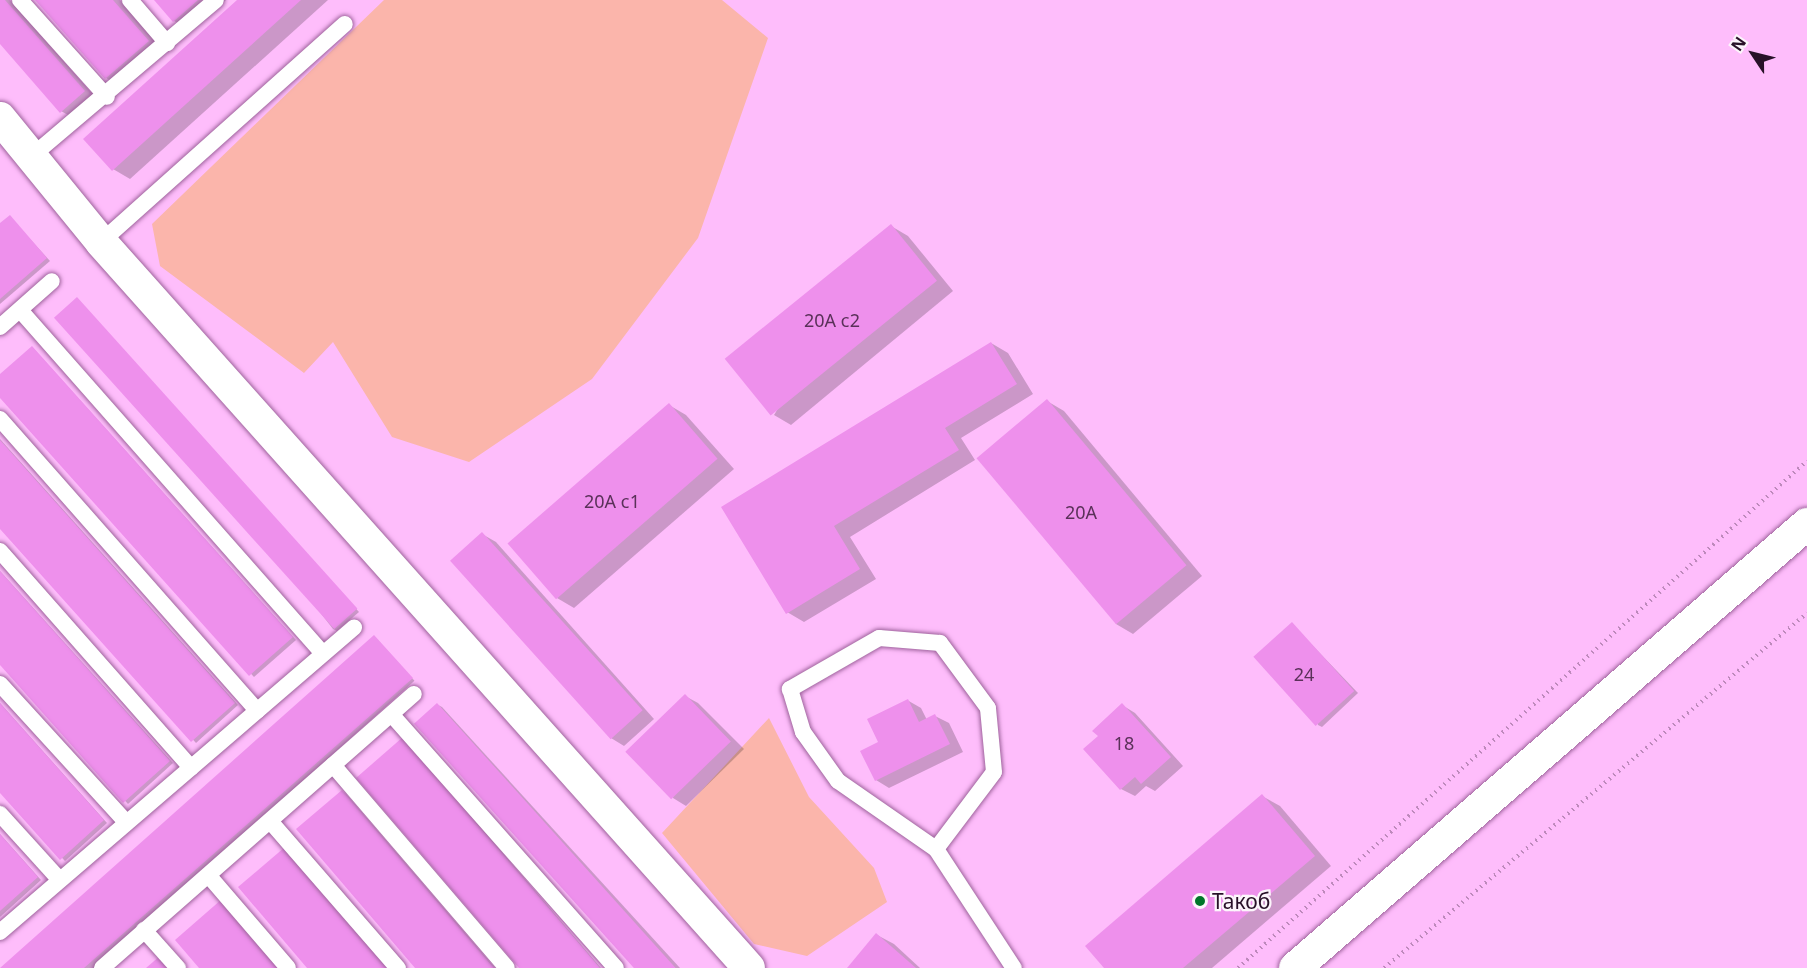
<!DOCTYPE html>
<html>
<head>
<meta charset="utf-8">
<style>
	body { margin:0 }
	#map { position:relative; width:1807px; height:968px; overflow:hidden; background:#febdfb; font-family:"Noto Sans",sans-serif }
	div>[style] { position:absolute }
	.green>* { inset:0; background:#fbb5ab }
	.shadow>* { inset:0; background:#0003; transform-origin:0 0 }
	.building>* { inset:0; background:#ee90ec; transform-origin:0 0 }
	.path>* { height:4px; margin-top:-2px; transform-origin:0; background:repeating-linear-gradient(90deg,#bd89bb 0 1.5px,transparent 0 6px) }
	.roads { filter:drop-shadow(0 0 2px #9e639c) drop-shadow(0 0 2px #9e639c) }
	.service>* { height:16px; margin:-8px; padding:0 8px; transform-origin:8px; border-radius:8px; background:#fff }
	.minor>* { height:32px; margin:-16px; padding:0 16px; transform-origin:16px; border-radius:16px; background:#fff }
	.dots>* { width:16px; height:16px; translate:-50% -50%; box-sizing:border-box; border:3px solid #fcf5fb; border-radius:50% }
	span { translate:-50% -50%; white-space:nowrap; text-align:center; line-height:1.15; -webkit-text-stroke:4.5px #fcf5fb; paint-order:stroke }
	.number-label { font-size:18px; color:#5a3159 }
	.number-label span { -webkit-text-stroke-width:0 }
	.poi-label { font-size:21px; color:#281128 }
	.left { translate:0 -50%; text-align:left }
	.north { position:absolute; left:1723px; top:24px; width:60px; height:60px; -webkit-text-stroke:4px #fcf5fb; paint-order:stroke; rotate:305deg; font-size:16px; font-weight:700; line-height:24px; text-align:center; color:#281128 }
	.north::after { content:''; display:block; margin:auto; width:21px; height:27px; background:#281128; clip-path:polygon(50% 0,100% 100%,50% 72%,0 100%) }
</style>
</head>
<body>
<div id="map">
	<div class="green">
		<i style="clip-path:polygon(384px 0,722px 0,768px 38px,698px 238px,592px 379px,469px 462px,392px 437px,333px 342px,304px 373px,160px 266px,152px 224px)"></i>
		<i style="clip-path:polygon(769px 718px,809px 797px,874px 868px,887px 902px,807px 956px,754px 944px,662px 833px)"></i>
	</div>
	<div class="shadow">
		<i style="clip-path:polygon(0 0,10px 0,97px 99px,75px 119px,61px 111px,0 42px)"></i>
		<i style="clip-path:polygon(37px 0,120px 0,165px 51px,123px 88px,106px 78px)"></i>
		<i style="clip-path:polygon(156px 0,226px 0,192px 31px,174px 21px)"></i>
		<i style="clip-path:polygon(239px 0,328px 0,130px 179px,113px 169px)"></i>
		<i style="clip-path:polygon(10px 217px,50px 261px,0 304px,0 225px)"></i>
		<i style="clip-path:polygon(891px 226px,908px 236px,953px 291px,791px 425px,774px 415px)"></i>
		<i style="clip-path:polygon(77px 299px,359px 612px,337px 631px,333px 629px)"></i>
		<i style="clip-path:polygon(991px 343px,1008px 353px,1033px 394px,961px 438px,975px 460px,850px 537px,876px 579px,804px 622px,787px 612px,723px 508px)"></i>
		<i style="clip-path:polygon(32px 347px,296px 640px,254px 677px,0 396px,0 376px)"></i>
		<i style="clip-path:polygon(1047px 401px,1064px 411px,1202px 576px,1133px 634px,1116px 624px)"></i>
		<i style="clip-path:polygon(669px 405px,686px 415px,734px 469px,574px 608px,557px 598px)"></i>
		<i style="clip-path:polygon(0 439px,238px 705px,196px 743px,0 526px)"></i>
		<i style="clip-path:polygon(482px 534px,496px 542px,654px 719px,624px 746px,611px 738px)"></i>
		<i style="clip-path:polygon(0 571px,173px 763px,128px 804px,0 663px)"></i>
		<i style="clip-path:polygon(1292px 624px,1358px 693px,1322px 727px,1318px 725px)"></i>
		<i style="left:375px;top:637px;width:59px;height:500px;rotate:48deg"></i>
		<i style="clip-path:polygon(685px 696px,698px 703px,744px 749px,686px 806px,673px 798px)"></i>
		<i style="clip-path:polygon(907px 700px,921px 708px,927px 720px,935px 716px,949px 723px,963px 752px,889px 788px,876px 780px)"></i>
		<i style="clip-path:polygon(0 703px,107px 823px,65px 861px,0 791px)"></i>
		<i style="clip-path:polygon(438px 705px,442px 707px,680px 968px,639px 968px)"></i>
		<i style="clip-path:polygon(1122px 705px,1135px 713px,1183px 766px,1155px 791px,1146px 786px,1135px 796px,1121px 789px,1100px 736px)"></i>
		<i style="clip-path:polygon(407px 741px,601px 968px,520px 968px)"></i>
		<i style="clip-path:polygon(342px 791px,346px 794px,495px 968px,417px 968px)"></i>
		<i style="clip-path:polygon(1262px 796px,1280px 806px,1331px 866px,1212px 968px,1106px 968px)"></i>
		<i style="clip-path:polygon(0 834px,41px 880px,0 917px)"></i>
		<i style="clip-path:polygon(877px 935px,894px 944px,920px 968px,849px 968px)"></i>
	</div>
	<div class="building">
		<i style="clip-path:polygon(0 0,5px 0,85px 91px,60px 113px,0 44px)"></i>
		<i style="clip-path:polygon(35px 0,113px 0,149px 41px,105px 79px)"></i>
		<i style="clip-path:polygon(154px 0,198px 0,173px 22px)"></i>
		<i style="clip-path:polygon(237px 0,301px 0,112px 171px,83px 139px)"></i>
		<i style="clip-path:polygon(10px 215px,47px 258px,0 299px,0 223px)"></i>
		<i style="left:891px;top:224px;width:73px;height:214px;rotate:51deg"></i>
		<i style="left:77px;top:297px;width:419px;height:31px;rotate:48deg"></i>
		<i style="clip-path:polygon(991px 342px,1017px 384px,945px 428px,959px 450px,834px 526px,860px 569px,786px 614px,721px 507px)"></i>
		<i style="clip-path:polygon(32px 346px,293px 637px,249px 676px,0 398px,0 374px)"></i>
		<i style="left:1047px;top:399px;width:217px;height:92px;rotate:50deg"></i>
		<i style="left:669px;top:403px;width:74px;height:214px;rotate:49deg"></i>
		<i style="clip-path:polygon(0 440px,235px 703px,191px 742px,0 529px)"></i>
		<i style="left:482px;top:532px;width:240px;height:43px;rotate:48deg"></i>
		<i style="clip-path:polygon(0 571px,170px 761px,123px 803px,0 665px)"></i>
		<i style="left:1292px;top:622px;width:93px;height:52px;rotate:48deg"></i>
		<i style="clip-path:polygon(374px 635px,413px 678px,84px 968px,0 968px)"></i>
		<i style="left:685px;top:694px;width:66px;height:83px;rotate:46deg"></i>
		<i style="clip-path:polygon(908px 699px,919px 722px,935px 714px,950px 744px,875px 781px,860px 751px,878px 742px,867px 719px)"></i>
		<i style="clip-path:polygon(0 703px,104px 820px,60px 860px,0 793px)"></i>
		<i style="left:437px;top:703px;width:359px;height:31px;rotate:48deg"></i>
		<i style="clip-path:polygon(1122px 703px,1171px 757px,1141px 784px,1135px 777px,1120px 790px,1083px 749px,1098px 736px,1092px 731px)"></i>
		<i style="clip-path:polygon(403px 737px,600px 968px,519px 968px,356px 778px)"></i>
		<i style="clip-path:polygon(342px 790px,494px 968px,415px 968px,296px 829px)"></i>
		<i style="clip-path:polygon(1262px 794px,1315px 856px,1183px 968px,1104px 968px,1085px 946px)"></i>
		<i style="clip-path:polygon(0 834px,38px 877px,0 911px)"></i>
		<i style="clip-path:polygon(285px 847px,389px 968px,307px 968px,238px 887px)"></i>
		<i style="clip-path:polygon(222px 899px,281px 968px,199px 968px,175px 940px)"></i>
		<i style="clip-path:polygon(876px 933px,916px 968px,847px 968px)"></i>
		<i style="clip-path:polygon(161px 955px,172px 968px,146px 968px)"></i>
	</div>
	<div class="path">
		<i style="left:1238px;top:968px;width:762px;rotate:-41.7deg"></i>
		<i style="left:1384px;top:968px;width:552px;rotate:-40deg"></i>
	</div>
	<div class="roads">
		<div class="service">
			<i style="left:20px;top:0;width:130px;rotate:48.1deg"></i>
			<i style="left:130px;top:0;width:57px;rotate:49.3deg"></i>
			<i style="left:32px;top:156px;width:241px;rotate:-40.3deg"></i>
			<i style="left:101px;top:242px;width:327px;rotate:-41.8deg"></i>
			<i style="left:20px;top:310px;width:458px;rotate:48.6deg"></i>
			<i style="left:0;top:327px;width:69px;rotate:-41.5deg"></i>
			<i style="left:0;top:419px;width:389px;rotate:48.6deg"></i>
			<i style="left:0;top:551px;width:289px;rotate:48.6deg"></i>
			<i style="left:0;top:684px;width:187px;rotate:47.6deg"></i>
			<i style="left:392px;top:715px;width:338px;rotate:48.5deg"></i>
			<i style="left:333px;top:765px;width:267px;rotate:49.4deg"></i>
			<i style="left:0;top:814px;width:88px;rotate:47.8deg"></i>
			<i style="left:270px;top:821px;width:195px;rotate:49deg"></i>
			<i style="left:936px;top:849px;width:96px;rotate:-53deg"></i>
			<i style="left:994px;top:772px;width:64px;rotate:-95.4deg"></i>
			<i style="left:988px;top:708px;width:81px;rotate:-126.4deg"></i>
			<i style="left:940px;top:643px;width:61px;rotate:-175.3deg"></i>
			<i style="left:879px;top:638px;width:103px;rotate:150.2deg"></i>
			<i style="left:790px;top:689px;width:45px;rotate:73.2deg"></i>
			<i style="left:803px;top:732px;width:60px;rotate:54.5deg"></i>
			<i style="left:838px;top:781px;width:119px;rotate:34.8deg"></i>
			<i style="left:936px;top:849px;width:142px;rotate:56.8deg"></i>
			<i style="left:209px;top:876px;width:121px;rotate:49.3deg"></i>
			<i style="left:144px;top:930px;width:51px;rotate:48.2deg"></i>
			<i style="left:0;top:932px;width:467px;rotate:-40.7deg"></i>
			<i style="left:102px;top:968px;width:415px;rotate:-41.3deg"></i>
		</div>
		<div class="minor">
			<i style="left:0;top:118px;width:160px;rotate:50.8deg"></i>
			<i style="left:101px;top:242px;width:973px;rotate:48.25deg"></i>
			<i style="left:1295px;top:968px;width:678px;rotate:-40.93deg"></i>
		</div>
	</div>
	<div class="dots">
		<i style="left:1200px;top:901px;background:#00752a"></i>
	</div>
	<div class="number-label">
		<span style="left:832px;top:320px">20А с2</span>
		<span style="left:612px;top:501px">20А с1</span>
		<span style="left:1081px;top:512px">20А</span>
		<span style="left:1304px;top:674px">24</span>
		<span style="left:1124px;top:743px">18</span>
	</div>
	<div class="poi-label">
		<span class="left" style="left:1212px;top:901px">Такоб</span>
	</div>
	<div class="north">N</div>
</div>
</body>
</html>
